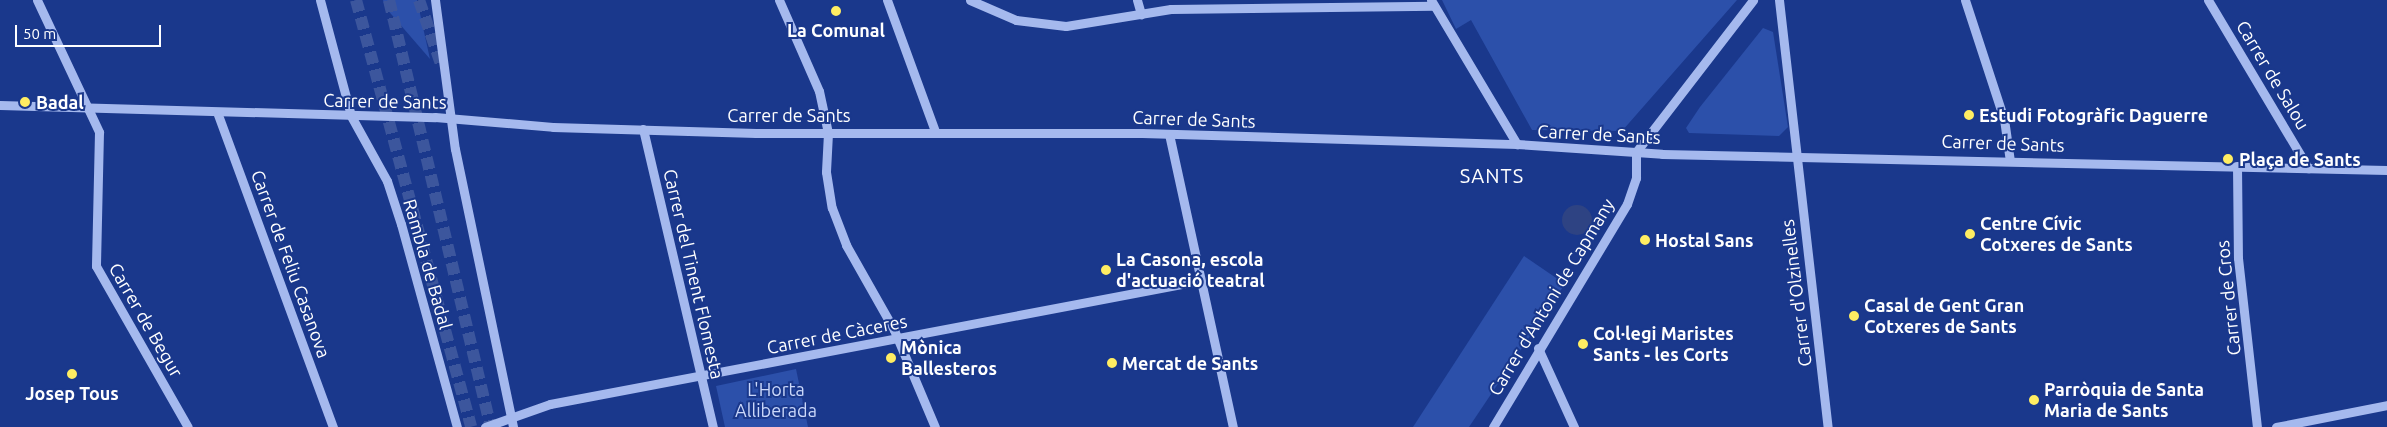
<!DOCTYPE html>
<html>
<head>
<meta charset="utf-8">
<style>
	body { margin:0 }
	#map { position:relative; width:2387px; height:427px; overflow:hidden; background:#1a388c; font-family:Ubuntu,sans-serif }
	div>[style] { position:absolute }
	.green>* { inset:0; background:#2c50aa }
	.water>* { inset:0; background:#2e4383 }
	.round { border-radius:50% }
	.major-tunnel>* { height:12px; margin-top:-6px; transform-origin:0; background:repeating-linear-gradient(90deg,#3c569d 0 12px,transparent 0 18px) }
	.minor>* { height:9px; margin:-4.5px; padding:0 4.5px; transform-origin:4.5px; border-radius:4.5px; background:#a5b9ee }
	.dots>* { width:14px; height:14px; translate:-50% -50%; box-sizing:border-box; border:2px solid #1a388c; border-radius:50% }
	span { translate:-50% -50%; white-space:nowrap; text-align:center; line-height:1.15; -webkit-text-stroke:4px #1a388c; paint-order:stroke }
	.poi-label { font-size:18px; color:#fff; font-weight:700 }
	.left { translate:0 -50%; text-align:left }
	.street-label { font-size:18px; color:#fff }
	.park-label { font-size:18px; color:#cbd8fa }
	.quarter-label { font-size:20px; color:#fff; letter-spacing:1px }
	.scale { position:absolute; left:15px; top:25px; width:146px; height:22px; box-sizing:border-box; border:2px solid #fff; border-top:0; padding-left:6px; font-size:15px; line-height:18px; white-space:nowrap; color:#fff; -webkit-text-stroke:4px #1a388c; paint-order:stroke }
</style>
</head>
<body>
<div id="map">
	<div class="green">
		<i style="clip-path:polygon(383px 0,417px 0,430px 59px,385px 7px)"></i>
		<i style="clip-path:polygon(1442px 0,1737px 0,1622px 131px,1532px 130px,1471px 20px,1456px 29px)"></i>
		<i style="clip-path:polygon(1763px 28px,1773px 32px,1788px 127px,1779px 136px,1689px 133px,1686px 128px,1700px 107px)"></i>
		<i style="clip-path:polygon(1524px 256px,1565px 284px,1469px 427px,1413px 427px)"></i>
		<i style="clip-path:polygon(796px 369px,808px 427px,725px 427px,716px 386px)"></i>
	</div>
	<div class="water">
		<i class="round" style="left:1562px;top:205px;width:30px;height:30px"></i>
	</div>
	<div class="major-tunnel">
		<i style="left:356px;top:0;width:442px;rotate:74.9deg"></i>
		<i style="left:389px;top:0;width:439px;rotate:76.6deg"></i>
		<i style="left:419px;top:0;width:68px;rotate:71deg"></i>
	</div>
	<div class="minor">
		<i style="left:37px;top:0;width:146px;rotate:64.8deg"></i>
		<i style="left:99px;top:132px;width:134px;rotate:91.3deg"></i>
		<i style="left:96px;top:266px;width:185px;rotate:60.3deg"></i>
		<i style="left:320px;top:0;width:120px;rotate:75deg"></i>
		<i style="left:351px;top:116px;width:74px;rotate:61deg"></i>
		<i style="left:387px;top:181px;width:45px;rotate:72deg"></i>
		<i style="left:401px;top:224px;width:211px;rotate:74.6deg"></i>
		<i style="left:435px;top:0;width:150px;rotate:82.4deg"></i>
		<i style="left:455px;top:149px;width:284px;rotate:78.2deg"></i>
		<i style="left:779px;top:0;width:99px;rotate:66.3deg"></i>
		<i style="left:819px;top:91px;width:43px;rotate:77.9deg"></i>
		<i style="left:828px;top:133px;width:39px;rotate:93deg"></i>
		<i style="left:826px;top:172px;width:36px;rotate:81deg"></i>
		<i style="left:832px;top:208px;width:40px;rotate:69deg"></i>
		<i style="left:846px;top:245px;width:98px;rotate:60.5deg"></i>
		<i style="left:894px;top:330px;width:105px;rotate:67.1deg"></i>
		<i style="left:887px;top:0;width:140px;rotate:69.9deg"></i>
		<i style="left:970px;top:0;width:50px;rotate:23.5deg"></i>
		<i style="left:1016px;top:20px;width:50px;rotate:6.8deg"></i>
		<i style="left:1066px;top:26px;width:106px;rotate:-9.2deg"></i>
		<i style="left:1171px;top:9px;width:263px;rotate:-0.7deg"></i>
		<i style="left:1137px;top:0;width:15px;rotate:74deg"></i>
		<i style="left:1431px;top:0;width:168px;rotate:59.2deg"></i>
		<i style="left:1779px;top:0;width:430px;rotate:83.5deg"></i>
		<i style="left:1965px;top:0;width:125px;rotate:71.9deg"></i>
		<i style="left:2004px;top:119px;width:42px;rotate:81.9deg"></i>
		<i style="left:2208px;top:0;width:196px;rotate:59.2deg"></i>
		<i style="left:0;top:105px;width:435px;rotate:1.6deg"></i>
		<i style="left:435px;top:117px;width:118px;rotate:4.8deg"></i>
		<i style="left:553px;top:127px;width:203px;rotate:1.7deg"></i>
		<i style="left:756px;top:133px;width:386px"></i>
		<i style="left:1142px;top:133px;width:375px;rotate:1.7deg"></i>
		<i style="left:1517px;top:144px;width:145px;rotate:3.9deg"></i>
		<i style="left:1662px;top:154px;width:725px;rotate:1.26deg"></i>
		<i style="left:217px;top:112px;width:336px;rotate:69.8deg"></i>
		<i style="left:643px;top:129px;width:306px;rotate:76.8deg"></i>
		<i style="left:1169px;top:134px;width:300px;rotate:77.7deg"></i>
		<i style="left:1636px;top:152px;width:192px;rotate:-52.4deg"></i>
		<i style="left:2237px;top:166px;width:92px;rotate:89.4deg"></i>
		<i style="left:2238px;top:258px;width:170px;rotate:83.6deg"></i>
		<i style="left:1538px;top:348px;width:87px;rotate:65.5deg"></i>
		<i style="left:485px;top:427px;width:69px;rotate:-19.5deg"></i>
		<i style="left:550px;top:404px;width:660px;rotate:-10.75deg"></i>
		<i style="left:1493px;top:427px;width:260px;rotate:-59deg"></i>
		<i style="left:1627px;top:204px;width:28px;rotate:-71deg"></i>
		<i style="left:1636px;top:178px;width:26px;rotate:-90deg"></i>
		<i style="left:2276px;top:427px;width:113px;rotate:-11.2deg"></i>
	</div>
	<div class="dots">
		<i style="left:836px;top:11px;background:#ffed62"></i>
		<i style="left:25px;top:102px;background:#ffed62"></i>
		<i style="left:1969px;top:115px;background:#ffed62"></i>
		<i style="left:2228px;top:159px;background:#ffed62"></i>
		<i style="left:1970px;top:234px;background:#ffed62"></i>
		<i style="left:1645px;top:240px;background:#ffed62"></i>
		<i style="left:1106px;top:270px;background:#ffed62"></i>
		<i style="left:1854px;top:316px;background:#ffed62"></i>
		<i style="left:1583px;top:344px;background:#ffed62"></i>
		<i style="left:891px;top:358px;background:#ffed62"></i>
		<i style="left:1112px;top:363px;background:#ffed62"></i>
		<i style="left:72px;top:374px;background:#ffed62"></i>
		<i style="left:2034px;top:400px;background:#ffed62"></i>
	</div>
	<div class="poi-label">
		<span style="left:836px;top:30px">La Comunal</span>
		<span class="left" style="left:36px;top:102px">Badal</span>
		<span class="left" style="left:1979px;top:115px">Estudi Fotogràfic Daguerre</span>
		<span class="left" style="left:2239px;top:159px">Plaça de Sants</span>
		<span class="left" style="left:1980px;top:234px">Centre Cívic<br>Cotxeres de Sants</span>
		<span class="left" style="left:1655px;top:240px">Hostal Sans</span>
		<span class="left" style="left:1116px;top:270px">La Casona, escola<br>d'actuació teatral</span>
		<span class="left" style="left:1864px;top:316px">Casal de Gent Gran<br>Cotxeres de Sants</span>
		<span class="left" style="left:1593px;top:344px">Col·legi Maristes<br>Sants - les Corts</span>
		<span class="left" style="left:901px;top:358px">Mònica<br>Ballesteros</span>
		<span class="left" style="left:1122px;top:363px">Mercat de Sants</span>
		<span class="left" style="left:2044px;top:400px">Parròquia de Santa<br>Maria de Sants</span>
		<span style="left:72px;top:393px">Josep Tous</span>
	</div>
	<div class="street-label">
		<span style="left:2273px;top:75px;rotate:59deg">Carrer de Salou</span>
		<span style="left:385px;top:101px;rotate:1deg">Carrer de Sants</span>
		<span style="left:789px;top:115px">Carrer de Sants</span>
		<span style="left:1194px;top:119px;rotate:2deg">Carrer de Sants</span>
		<span style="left:1599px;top:134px;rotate:3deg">Carrer de Sants</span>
		<span style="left:2003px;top:143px;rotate:2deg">Carrer de Sants</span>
		<span style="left:291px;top:264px;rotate:70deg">Carrer de Feliu Casanova</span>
		<span style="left:428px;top:264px;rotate:74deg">Rambla de Badal</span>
		<span style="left:694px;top:274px;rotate:77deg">Carrer del Tinent Flomesta</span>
		<span style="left:1796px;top:293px;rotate:-97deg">Carrer d'Olzinelles</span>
		<span style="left:1551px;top:297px;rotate:-59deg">Carrer d'Antoni de Capmany</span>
		<span style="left:2228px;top:298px;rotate:-96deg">Carrer de Cros</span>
		<span style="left:146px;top:320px;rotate:60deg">Carrer de Begur</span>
		<span style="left:837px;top:334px;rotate:-11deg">Carrer de Càceres</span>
	</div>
	<div class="park-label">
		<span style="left:776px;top:400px">L'Horta<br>Alliberada</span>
	</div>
	<div class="quarter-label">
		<span style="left:1492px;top:175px">SANTS</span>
	</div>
	<div class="scale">50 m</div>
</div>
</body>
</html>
